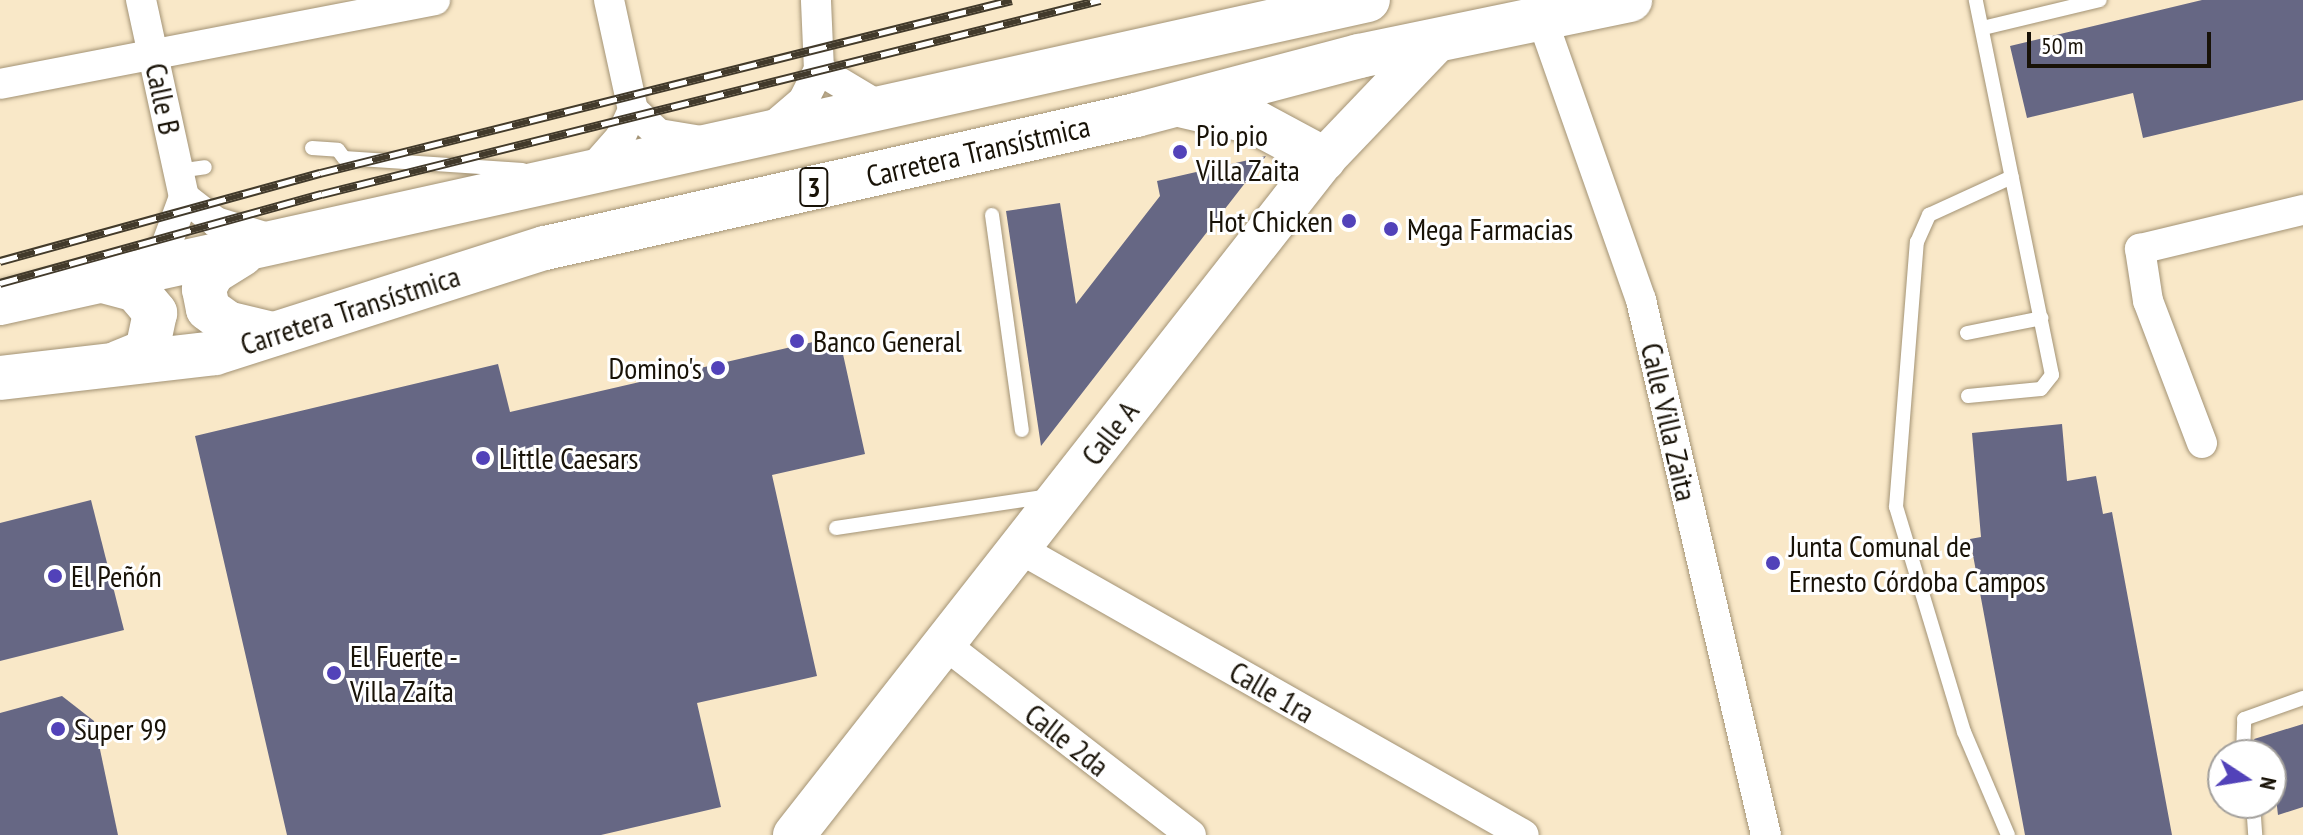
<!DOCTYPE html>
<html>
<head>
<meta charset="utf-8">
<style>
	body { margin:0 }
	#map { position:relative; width:2303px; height:835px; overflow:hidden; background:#f9e8c8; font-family:"PT Sans Narrow",sans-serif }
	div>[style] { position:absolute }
	.building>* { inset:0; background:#666784 }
	.roads { filter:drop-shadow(0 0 2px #a39375) drop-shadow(0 0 2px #a39375) }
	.lane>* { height:14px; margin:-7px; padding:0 7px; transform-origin:7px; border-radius:7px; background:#fff }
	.street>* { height:30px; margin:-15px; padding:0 15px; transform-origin:15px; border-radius:15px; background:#fff }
	.secondary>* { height:42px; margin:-21px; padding:0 21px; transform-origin:21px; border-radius:21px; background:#fff }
	.primary>* { height:44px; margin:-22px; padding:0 22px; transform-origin:22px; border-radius:22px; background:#fff }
	.rail>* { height:9px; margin-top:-4.5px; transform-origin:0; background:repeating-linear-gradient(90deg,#fff 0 18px,#423a2b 0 36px); box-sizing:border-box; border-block:2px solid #423a2b }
	.dots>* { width:22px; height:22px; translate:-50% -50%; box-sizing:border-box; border:4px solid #fff; border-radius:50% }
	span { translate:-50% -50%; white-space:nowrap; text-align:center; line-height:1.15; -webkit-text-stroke:6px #fff; paint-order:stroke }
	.shield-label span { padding:2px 6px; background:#fff; border:2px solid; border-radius:6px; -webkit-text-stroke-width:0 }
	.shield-label { font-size:28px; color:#181207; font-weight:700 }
	.street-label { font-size:30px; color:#181207 }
	.poi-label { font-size:30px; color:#181207 }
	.left { translate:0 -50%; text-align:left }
	.right { translate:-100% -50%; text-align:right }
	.north { position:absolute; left:2207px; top:739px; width:80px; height:80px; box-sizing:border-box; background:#fff; border:2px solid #a3a09c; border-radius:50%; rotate:102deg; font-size:22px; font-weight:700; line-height:32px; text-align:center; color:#181207 }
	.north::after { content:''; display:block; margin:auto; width:28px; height:36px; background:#5242b9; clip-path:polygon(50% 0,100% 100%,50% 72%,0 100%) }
	.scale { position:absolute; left:2027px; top:32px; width:184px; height:36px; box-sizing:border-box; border:4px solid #181207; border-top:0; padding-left:10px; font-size:24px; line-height:28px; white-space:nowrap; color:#181207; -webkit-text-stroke:6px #fff; paint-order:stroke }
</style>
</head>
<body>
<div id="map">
	<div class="building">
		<i style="clip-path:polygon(2202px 0,2303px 0,2303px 100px,2143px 138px,2133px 93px,2027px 118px,2010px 46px)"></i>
		<i style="clip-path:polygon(1266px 156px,1041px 446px,1006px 211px,1060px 203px,1076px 304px,1160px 196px,1157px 181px)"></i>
		<i style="clip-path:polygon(839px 336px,865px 454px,772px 475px,817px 676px,697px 703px,721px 807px,601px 835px,287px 835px,195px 436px,498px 364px,510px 412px)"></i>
		<i style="clip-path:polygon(2062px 424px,2067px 481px,2096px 476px,2103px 514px,2112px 512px,2172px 835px,2025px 835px,1970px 539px,1981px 537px,1972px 433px)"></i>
		<i style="clip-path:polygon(91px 500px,124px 630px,0 661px,0 523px)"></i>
		<i style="clip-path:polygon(62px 696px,94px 721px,118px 835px,0 835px,0 713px)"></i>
		<i style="clip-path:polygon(2303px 724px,2303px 807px,2278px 815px,2271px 755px,2259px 755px,2254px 739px)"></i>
	</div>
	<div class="roads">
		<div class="lane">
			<i style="left:1983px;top:28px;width:120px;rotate:-13.5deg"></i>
			<i style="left:312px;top:148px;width:26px;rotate:4deg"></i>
			<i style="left:338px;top:150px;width:10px;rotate:53deg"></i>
			<i style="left:344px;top:158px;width:179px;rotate:3.8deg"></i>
			<i style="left:178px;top:171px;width:27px;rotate:-8deg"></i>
			<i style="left:992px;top:215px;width:217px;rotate:82.1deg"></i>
			<i style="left:1967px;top:333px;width:76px;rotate:-11.3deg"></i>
			<i style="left:1968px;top:396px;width:73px;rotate:-5.5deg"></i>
			<i style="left:2041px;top:389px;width:18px;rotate:-52deg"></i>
			<i style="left:2052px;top:375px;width:383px;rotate:-101.5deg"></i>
			<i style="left:836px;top:528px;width:216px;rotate:-8.5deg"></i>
			<i style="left:2243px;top:755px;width:36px;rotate:-88deg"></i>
			<i style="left:2244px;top:719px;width:63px;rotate:-19.6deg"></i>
			<i style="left:2253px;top:803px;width:32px;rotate:86deg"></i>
			<i style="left:2008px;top:835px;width:112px;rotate:-113.1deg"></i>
			<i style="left:1964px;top:732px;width:235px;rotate:-106.8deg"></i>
			<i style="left:1896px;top:507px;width:266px;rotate:-85.5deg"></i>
			<i style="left:1917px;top:242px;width:30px;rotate:-66deg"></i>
			<i style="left:1929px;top:215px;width:91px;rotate:-24.6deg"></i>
		</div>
		<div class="street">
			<i style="left:609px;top:0;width:113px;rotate:77.7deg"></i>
			<i style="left:633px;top:110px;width:35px;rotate:43deg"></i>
			<i style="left:659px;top:134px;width:43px;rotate:9.5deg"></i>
			<i style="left:1542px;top:19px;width:298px;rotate:70.6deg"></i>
			<i style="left:1641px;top:300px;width:549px;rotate:76.85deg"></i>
			<i style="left:819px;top:70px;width:76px;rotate:31deg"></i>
			<i style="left:0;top:84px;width:443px;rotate:-10.9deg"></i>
			<i style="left:769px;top:130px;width:45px;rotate:-40.5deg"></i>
			<i style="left:803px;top:101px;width:35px;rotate:-63deg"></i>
			<i style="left:819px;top:70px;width:70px;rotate:-92.5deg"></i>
			<i style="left:589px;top:173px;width:47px;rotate:-48.5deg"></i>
			<i style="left:620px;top:138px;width:31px;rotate:-65deg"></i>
			<i style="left:184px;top:197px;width:41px;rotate:38deg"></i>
			<i style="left:216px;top:222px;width:58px;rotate:17.2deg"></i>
			<i style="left:140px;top:270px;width:35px;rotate:-43deg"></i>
			<i style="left:166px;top:246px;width:52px;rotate:-69.8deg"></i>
			<i style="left:184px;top:197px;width:202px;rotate:-102.3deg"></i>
			<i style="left:2202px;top:443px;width:152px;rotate:-110.8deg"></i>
			<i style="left:2148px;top:301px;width:53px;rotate:-98.7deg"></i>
			<i style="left:2140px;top:249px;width:168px;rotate:-13.5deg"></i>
			<i style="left:1020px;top:549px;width:579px;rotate:29.57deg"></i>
			<i style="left:944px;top:644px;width:312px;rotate:37.7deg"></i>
		</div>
		<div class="secondary">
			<i style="left:794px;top:835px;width:859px;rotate:-51.9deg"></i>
			<i style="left:1324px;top:159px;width:162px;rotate:-46.3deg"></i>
		</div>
		<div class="primary">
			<i style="left:1180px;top:105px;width:79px;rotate:13.2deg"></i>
			<i style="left:1257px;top:123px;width:76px;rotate:28.2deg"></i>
			<i style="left:242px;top:254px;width:36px;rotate:148deg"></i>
			<i style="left:212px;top:273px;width:18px;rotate:117deg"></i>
			<i style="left:204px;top:289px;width:20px;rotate:79deg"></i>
			<i style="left:208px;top:309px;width:24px;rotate:36deg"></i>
			<i style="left:227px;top:323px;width:46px;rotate:13.7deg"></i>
			<i style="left:103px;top:281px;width:34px;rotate:15deg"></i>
			<i style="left:136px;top:290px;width:30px;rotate:50deg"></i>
			<i style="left:155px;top:313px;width:39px;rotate:102deg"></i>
			<i style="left:147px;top:351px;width:31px;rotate:158deg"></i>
			<i style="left:0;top:303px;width:1401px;rotate:-12.49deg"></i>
			<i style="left:0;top:378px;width:216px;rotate:-6.6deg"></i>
			<i style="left:215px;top:353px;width:346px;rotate:-17.7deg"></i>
			<i style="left:545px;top:248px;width:606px;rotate:-12.68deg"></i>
			<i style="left:1136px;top:115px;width:231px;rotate:-14.8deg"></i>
			<i style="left:1359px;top:56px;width:277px;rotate:-11.7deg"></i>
		</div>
	</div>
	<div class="rail">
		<i style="left:0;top:261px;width:332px;rotate:-15.4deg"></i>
		<i style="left:320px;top:173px;width:713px;rotate:-14.04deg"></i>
		<i style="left:0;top:283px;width:334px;rotate:-15.5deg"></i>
		<i style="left:322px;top:194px;width:802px;rotate:-14deg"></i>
	</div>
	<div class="dots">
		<i style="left:1180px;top:152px;background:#5242b9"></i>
		<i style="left:1349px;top:221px;background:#5242b9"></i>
		<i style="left:1391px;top:229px;background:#5242b9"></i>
		<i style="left:797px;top:341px;background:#5242b9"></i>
		<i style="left:718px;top:368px;background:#5242b9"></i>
		<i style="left:483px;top:458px;background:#5242b9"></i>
		<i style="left:1773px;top:563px;background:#5242b9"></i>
		<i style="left:55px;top:576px;background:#5242b9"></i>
		<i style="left:334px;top:673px;background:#5242b9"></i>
		<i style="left:58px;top:729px;background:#5242b9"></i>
	</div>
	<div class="shield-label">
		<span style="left:814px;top:187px">3</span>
	</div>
	<div class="street-label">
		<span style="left:163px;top:99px;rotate:78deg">Calle B</span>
		<span style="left:978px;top:151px;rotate:-13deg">Carretera Transístmica</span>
		<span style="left:350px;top:310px;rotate:-18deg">Carretera Transístmica</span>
		<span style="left:1669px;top:422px;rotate:77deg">Calle Villa Zaita</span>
		<span style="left:1110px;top:433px;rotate:-52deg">Calle A</span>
		<span style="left:1272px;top:692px;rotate:30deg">Calle 1ra</span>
		<span style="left:1067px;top:740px;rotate:38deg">Calle 2da</span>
	</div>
	<div class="poi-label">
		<span class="left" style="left:1196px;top:152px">Pio pio<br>Villa Zaita</span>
		<span class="right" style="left:1333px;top:221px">Hot Chicken</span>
		<span class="left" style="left:1407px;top:229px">Mega Farmacias</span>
		<span class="left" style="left:813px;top:341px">Banco General</span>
		<span class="right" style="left:702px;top:368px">Domino's</span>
		<span class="left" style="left:499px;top:458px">Little Caesars</span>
		<span class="left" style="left:1789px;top:563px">Junta Comunal de<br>Ernesto Córdoba Campos</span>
		<span class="left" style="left:71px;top:576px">El Peñón</span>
		<span class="left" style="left:350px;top:673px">El Fuerte -<br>Villa Zaíta</span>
		<span class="left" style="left:74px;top:729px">Super 99</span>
	</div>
	<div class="north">N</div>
	<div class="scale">50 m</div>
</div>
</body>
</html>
